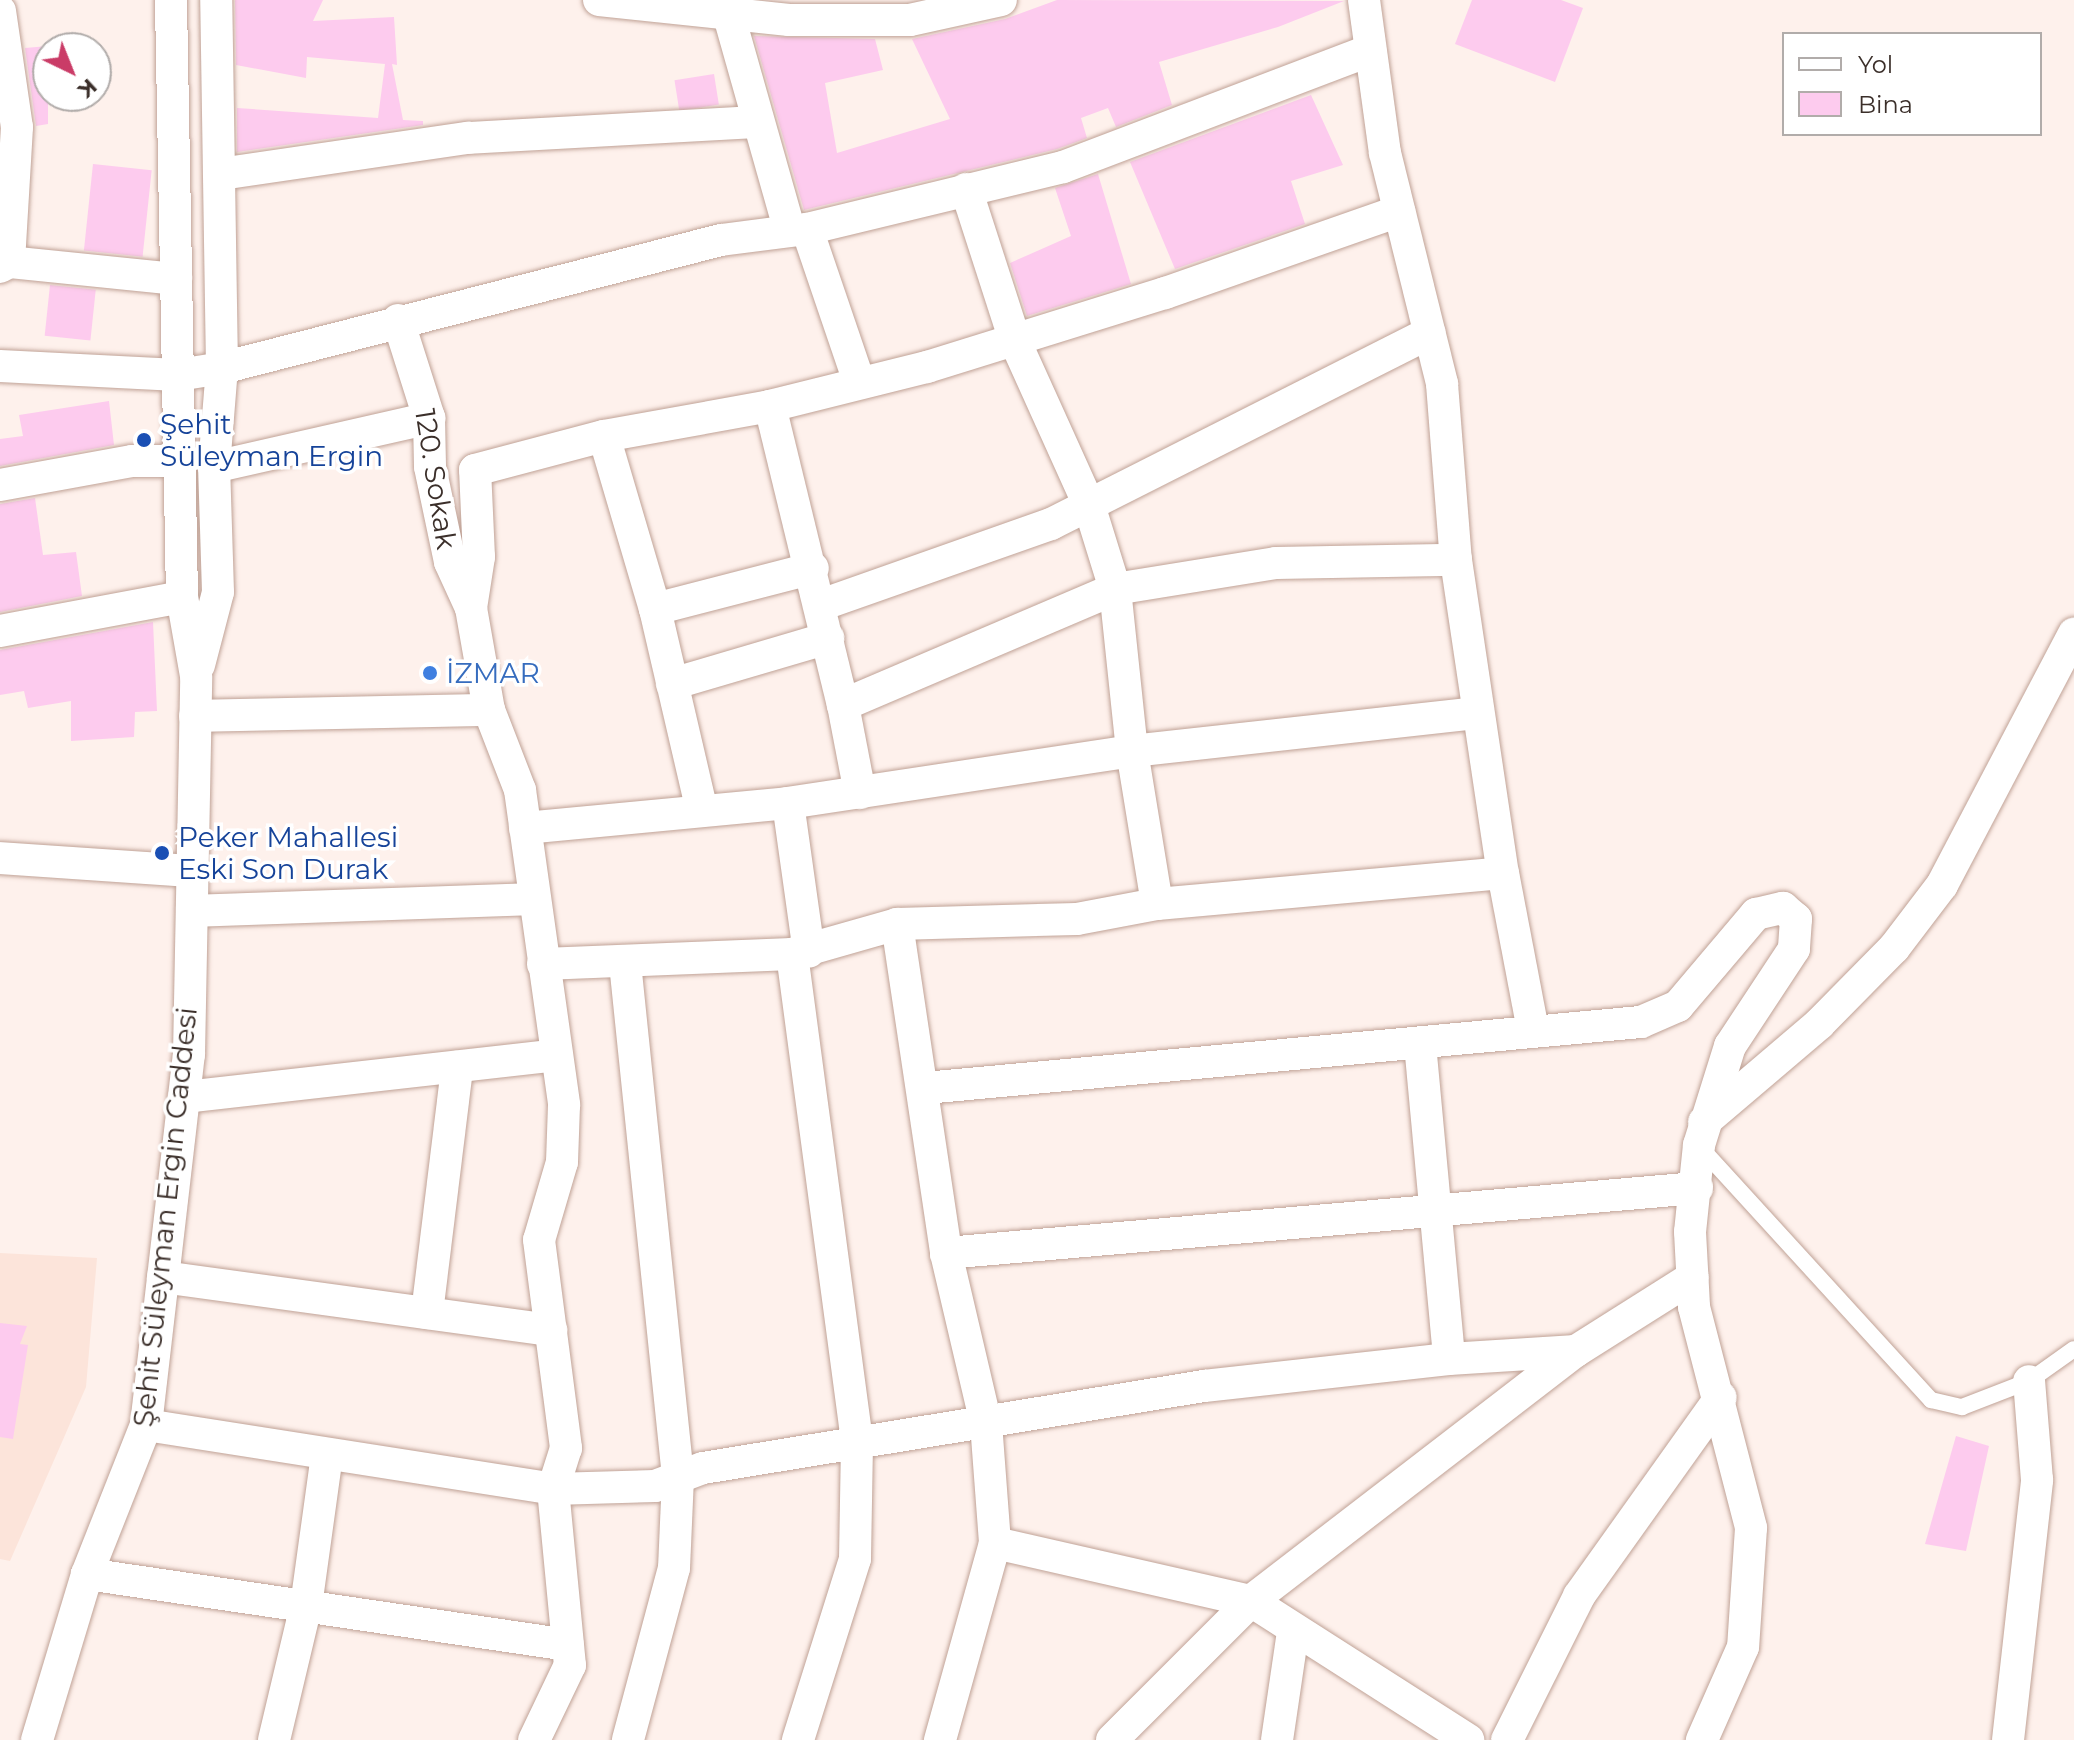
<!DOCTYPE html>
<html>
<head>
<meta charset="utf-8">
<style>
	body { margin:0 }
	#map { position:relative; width:2074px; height:1740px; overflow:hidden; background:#fef1ec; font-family:Montserrat,sans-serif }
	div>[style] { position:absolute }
	.built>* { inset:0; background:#fce4da }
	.building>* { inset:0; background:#fdcbee; transform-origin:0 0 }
	.roads { filter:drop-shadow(0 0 2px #c0a296) drop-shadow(0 0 2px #c0a296) }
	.service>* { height:16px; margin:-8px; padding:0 8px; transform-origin:8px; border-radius:8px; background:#fff }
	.minor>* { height:32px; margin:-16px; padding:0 16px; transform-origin:16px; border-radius:16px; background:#fff }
	.dots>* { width:22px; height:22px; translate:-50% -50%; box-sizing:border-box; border:4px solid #fff; border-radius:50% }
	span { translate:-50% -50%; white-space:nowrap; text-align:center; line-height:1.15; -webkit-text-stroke:7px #fff; paint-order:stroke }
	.transit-label { font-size:28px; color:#164399 }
	.left { translate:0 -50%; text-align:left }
	.street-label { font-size:28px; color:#3b2f2a }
	.shop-label { font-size:28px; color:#366cbe }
	.legend { position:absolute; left:1782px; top:32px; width:260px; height:104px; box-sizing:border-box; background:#fff; border:2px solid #b1acaa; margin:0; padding:10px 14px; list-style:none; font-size:24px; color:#3b2f2a }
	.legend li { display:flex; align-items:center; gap:16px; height:40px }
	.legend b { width:40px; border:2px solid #b1acaa }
	.north { position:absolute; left:32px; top:32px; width:80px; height:80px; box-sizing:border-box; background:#fff; border:2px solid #b1acaa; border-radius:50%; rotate:137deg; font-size:22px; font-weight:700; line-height:32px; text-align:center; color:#3b2f2a }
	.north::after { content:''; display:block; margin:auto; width:28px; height:36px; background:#ca3c67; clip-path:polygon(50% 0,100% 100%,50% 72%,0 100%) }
</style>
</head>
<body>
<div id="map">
	<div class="built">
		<i style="clip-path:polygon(0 1253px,97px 1258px,86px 1387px,10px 1561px,0 1559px)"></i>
	</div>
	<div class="building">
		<i style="clip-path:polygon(235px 0,323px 0,313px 21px,394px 17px,397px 65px,392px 64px,403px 120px,423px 121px,423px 125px,237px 152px,237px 108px,378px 118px,385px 64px,307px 57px,306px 78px,236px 65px)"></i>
		<i style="clip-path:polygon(1057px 0,1344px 1px,1278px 27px,1159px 62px,1172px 105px,1116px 127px,1108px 108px,1081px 118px,1087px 138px,1057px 149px,804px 210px,754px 36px,875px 39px,883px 70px,825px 83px,837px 153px,950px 119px,912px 39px,1005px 19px)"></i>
		<i style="clip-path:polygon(1472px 0,1561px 0,1583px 8px,1555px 82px,1455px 44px)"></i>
		<i style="clip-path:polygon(48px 46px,48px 124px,36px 126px,25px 48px)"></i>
		<i style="left:714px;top:74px;width:31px;height:40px;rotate:81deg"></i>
		<i style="clip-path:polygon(1311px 95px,1343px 165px,1291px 181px,1305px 224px,1175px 269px,1130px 162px)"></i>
		<i style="left:93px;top:164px;width:59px;height:87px;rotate:6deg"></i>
		<i style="clip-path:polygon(1098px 174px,1131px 284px,1027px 316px,1010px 263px,1071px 236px,1055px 188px)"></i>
		<i style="left:50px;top:285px;width:46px;height:51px;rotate:6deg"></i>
		<i style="clip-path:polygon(109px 401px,114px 445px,0 466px,0 439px,23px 436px,19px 415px)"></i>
		<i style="clip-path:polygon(35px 498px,43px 555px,76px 552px,82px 596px,0 612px,0 504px)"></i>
		<i style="clip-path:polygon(153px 622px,157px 711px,135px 712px,134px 737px,71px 741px,71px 701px,28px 708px,24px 691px,0 695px,0 650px)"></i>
		<i style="clip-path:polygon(0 1323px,27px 1326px,20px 1344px,28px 1345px,13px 1439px,0 1437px)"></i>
		<i style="clip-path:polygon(1956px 1436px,1989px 1446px,1966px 1551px,1925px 1544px)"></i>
	</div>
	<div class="roads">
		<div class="service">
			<i style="left:1700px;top:1147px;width:343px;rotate:47.6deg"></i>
			<i style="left:1931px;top:1400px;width:32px;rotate:13deg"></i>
			<i style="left:1962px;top:1407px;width:72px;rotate:-21.2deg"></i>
			<i style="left:2029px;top:1381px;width:55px;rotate:-35.4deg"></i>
		</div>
		<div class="minor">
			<i style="left:599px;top:0;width:191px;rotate:6deg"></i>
			<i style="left:789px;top:20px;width:121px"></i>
			<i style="left:910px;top:20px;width:93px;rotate:-12.4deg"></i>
			<i style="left:1364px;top:0;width:154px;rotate:82.2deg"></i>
			<i style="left:1385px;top:153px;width:238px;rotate:76.1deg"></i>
			<i style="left:1442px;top:384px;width:177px;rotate:85.5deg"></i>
			<i style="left:1456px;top:560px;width:317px;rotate:81.5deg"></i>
			<i style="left:1503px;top:873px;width:161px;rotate:79.2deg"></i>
			<i style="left:0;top:11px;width:117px;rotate:81.7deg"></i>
			<i style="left:17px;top:127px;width:135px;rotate:93.4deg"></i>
			<i style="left:9px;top:262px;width:10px;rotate:151deg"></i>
			<i style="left:729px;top:16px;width:220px;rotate:74.2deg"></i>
			<i style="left:220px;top:174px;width:251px;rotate:-8.3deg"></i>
			<i style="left:468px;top:138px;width:290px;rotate:-3.2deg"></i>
			<i style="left:966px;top:189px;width:160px;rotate:72.1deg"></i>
			<i style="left:1015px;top:341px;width:180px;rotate:65.7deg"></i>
			<i style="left:1089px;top:505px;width:88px;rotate:72.8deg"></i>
			<i style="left:1115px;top:589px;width:163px;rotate:84deg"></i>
			<i style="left:1132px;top:751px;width:155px;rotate:80.7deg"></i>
			<i style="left:807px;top:229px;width:162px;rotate:71.2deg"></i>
			<i style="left:9px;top:262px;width:168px;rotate:5.8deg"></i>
			<i style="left:398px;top:320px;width:103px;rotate:72.4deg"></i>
			<i style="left:429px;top:418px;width:49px;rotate:88.8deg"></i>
			<i style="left:430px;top:467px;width:97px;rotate:78.1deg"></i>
			<i style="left:450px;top:562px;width:51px;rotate:65.5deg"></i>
			<i style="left:471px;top:608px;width:104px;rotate:80deg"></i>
			<i style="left:489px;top:710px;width:86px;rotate:68.8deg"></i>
			<i style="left:520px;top:790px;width:318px;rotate:82deg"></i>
			<i style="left:564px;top:1105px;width:57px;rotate:92deg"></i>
			<i style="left:562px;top:1162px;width:81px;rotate:106.4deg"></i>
			<i style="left:539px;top:1240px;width:210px;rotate:82.6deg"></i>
			<i style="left:566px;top:1448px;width:43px;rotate:107.6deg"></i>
			<i style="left:553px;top:1489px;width:177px;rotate:84.5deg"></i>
			<i style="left:570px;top:1665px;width:83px;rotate:115.6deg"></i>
			<i style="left:0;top:366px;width:178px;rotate:2.9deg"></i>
			<i style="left:178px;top:375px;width:45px;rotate:-9deg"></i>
			<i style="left:222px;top:368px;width:515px;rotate:-14.39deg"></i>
			<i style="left:721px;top:240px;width:87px;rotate:-7.3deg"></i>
			<i style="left:807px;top:229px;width:263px;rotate:-13.6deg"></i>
			<i style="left:1063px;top:167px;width:326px;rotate:-20.8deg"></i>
			<i style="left:770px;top:406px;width:308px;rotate:76.3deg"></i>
			<i style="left:604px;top:436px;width:180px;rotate:73.6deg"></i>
			<i style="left:655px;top:609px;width:207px;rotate:76.9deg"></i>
			<i style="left:214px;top:467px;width:221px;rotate:-12.8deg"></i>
			<i style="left:0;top:485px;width:134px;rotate:-10.3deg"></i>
			<i style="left:132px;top:461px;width:47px"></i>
			<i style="left:821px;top:605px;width:244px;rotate:-19.4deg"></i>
			<i style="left:1051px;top:524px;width:424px;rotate:-26.8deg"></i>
			<i style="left:471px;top:608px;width:52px;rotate:-81.1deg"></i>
			<i style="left:479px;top:557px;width:87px;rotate:-92.6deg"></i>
			<i style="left:475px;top:470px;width:133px;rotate:-14.8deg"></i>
			<i style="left:604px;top:436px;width:169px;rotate:-10.2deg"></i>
			<i style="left:770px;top:406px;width:162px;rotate:-14deg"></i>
			<i style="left:927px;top:367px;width:249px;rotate:-17.3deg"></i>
			<i style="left:1165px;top:293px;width:248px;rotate:-19.3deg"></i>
			<i style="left:655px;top:609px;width:163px;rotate:-14.5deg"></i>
			<i style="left:0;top:631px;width:185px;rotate:-10.6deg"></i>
			<i style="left:199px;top:665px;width:75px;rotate:-75.4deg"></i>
			<i style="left:218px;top:592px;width:125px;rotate:-91.8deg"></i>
			<i style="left:214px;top:467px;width:99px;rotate:-85.4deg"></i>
			<i style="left:222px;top:368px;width:368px;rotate:-90.9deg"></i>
			<i style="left:672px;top:684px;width:163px;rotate:-16.4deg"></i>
			<i style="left:195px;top:716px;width:294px;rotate:-1.2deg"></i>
			<i style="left:860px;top:793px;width:90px;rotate:-100.9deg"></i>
			<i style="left:843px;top:705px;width:296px;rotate:-23.1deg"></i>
			<i style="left:1115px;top:589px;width:163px;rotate:-9.2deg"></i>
			<i style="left:1276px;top:563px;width:180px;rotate:-1deg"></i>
			<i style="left:788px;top:803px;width:150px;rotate:82deg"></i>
			<i style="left:525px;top:828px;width:264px;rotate:-5.4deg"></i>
			<i style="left:788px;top:803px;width:348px;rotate:-8.6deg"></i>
			<i style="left:1132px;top:751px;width:348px;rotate:-6.3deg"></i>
			<i style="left:0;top:858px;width:193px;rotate:3.9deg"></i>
			<i style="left:192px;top:911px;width:342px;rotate:-2deg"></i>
			<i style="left:897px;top:924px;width:333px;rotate:81.5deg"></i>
			<i style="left:946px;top:1253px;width:175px;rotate:76.8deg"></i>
			<i style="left:986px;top:1423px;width:120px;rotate:85.7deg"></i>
			<i style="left:995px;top:1543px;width:205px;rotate:105.6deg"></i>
			<i style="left:792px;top:954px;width:494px;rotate:82.4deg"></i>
			<i style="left:857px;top:1444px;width:115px;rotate:91deg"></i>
			<i style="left:855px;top:1559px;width:190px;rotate:107.5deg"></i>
			<i style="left:625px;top:963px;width:517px;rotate:84.11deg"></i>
			<i style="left:678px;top:1477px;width:91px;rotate:92.5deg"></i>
			<i style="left:674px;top:1568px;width:178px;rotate:105deg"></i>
			<i style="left:543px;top:964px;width:249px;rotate:-2.3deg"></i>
			<i style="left:792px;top:954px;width:109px;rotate:-15.9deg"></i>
			<i style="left:897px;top:924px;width:180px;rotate:-1.6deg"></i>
			<i style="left:1077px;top:919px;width:81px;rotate:-10.6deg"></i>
			<i style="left:1157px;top:904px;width:347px;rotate:-5.1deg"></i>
			<i style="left:1420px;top:1044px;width:316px;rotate:84.7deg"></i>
			<i style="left:925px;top:1088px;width:719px;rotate:-5.27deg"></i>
			<i style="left:1641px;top:1022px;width:40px;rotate:-23.4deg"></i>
			<i style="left:1678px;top:1006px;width:121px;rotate:-49.7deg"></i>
			<i style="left:1756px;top:914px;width:28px;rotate:-13deg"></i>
			<i style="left:1783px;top:908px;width:17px;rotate:40deg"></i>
			<i style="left:1796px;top:919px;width:30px;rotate:94deg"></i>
			<i style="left:1794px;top:949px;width:116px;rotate:123.4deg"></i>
			<i style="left:1730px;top:1046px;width:104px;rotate:107.4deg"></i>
			<i style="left:1699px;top:1145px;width:87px;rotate:95.9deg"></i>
			<i style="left:1690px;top:1232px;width:75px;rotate:86.9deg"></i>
			<i style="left:1694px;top:1307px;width:228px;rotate:75.5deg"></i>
			<i style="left:1751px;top:1528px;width:119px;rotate:93.8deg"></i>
			<i style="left:1743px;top:1647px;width:102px;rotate:113.8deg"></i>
			<i style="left:184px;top:1097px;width:375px;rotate:-6.4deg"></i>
			<i style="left:1704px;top:1122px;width:151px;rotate:-40.4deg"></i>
			<i style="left:1819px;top:1024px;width:107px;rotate:-45.4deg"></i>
			<i style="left:1894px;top:948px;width:79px;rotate:-52.7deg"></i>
			<i style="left:1942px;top:885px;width:284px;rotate:-62.3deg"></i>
			<i style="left:946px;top:1253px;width:754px;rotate:-4.95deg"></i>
			<i style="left:163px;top:1277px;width:392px;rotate:7.8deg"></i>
			<i style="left:427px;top:1313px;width:248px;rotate:-83deg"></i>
			<i style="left:146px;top:1425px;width:412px;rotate:8.9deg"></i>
			<i style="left:553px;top:1489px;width:102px;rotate:-1.7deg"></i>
			<i style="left:655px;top:1486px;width:51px;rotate:-20.6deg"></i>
			<i style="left:703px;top:1468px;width:508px;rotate:-9.3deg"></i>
			<i style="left:1204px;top:1386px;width:246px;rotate:-6.3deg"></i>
			<i style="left:1449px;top:1359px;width:127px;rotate:-3.6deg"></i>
			<i style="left:995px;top:1543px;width:262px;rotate:12.8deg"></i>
			<i style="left:1251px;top:1601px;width:258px;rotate:32.6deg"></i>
			<i style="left:87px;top:1574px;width:486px;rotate:8.4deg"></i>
			<i style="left:37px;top:1740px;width:173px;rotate:-73.2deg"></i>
			<i style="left:87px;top:1574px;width:160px;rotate:-68.4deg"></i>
			<i style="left:146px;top:1425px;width:372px;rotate:-83.4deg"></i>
			<i style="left:189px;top:1055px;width:379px;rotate:-88.9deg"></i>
			<i style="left:196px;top:676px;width:80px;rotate:-100deg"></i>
			<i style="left:182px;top:597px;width:597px;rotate:-91.06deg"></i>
			<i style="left:274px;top:1740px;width:138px;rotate:-76.6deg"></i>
			<i style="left:306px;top:1606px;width:153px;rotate:-82.1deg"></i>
			<i style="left:1112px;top:1740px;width:197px;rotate:-45deg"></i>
			<i style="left:1251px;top:1601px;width:410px;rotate:-37.6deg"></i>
			<i style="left:1576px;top:1351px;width:138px;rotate:-32.3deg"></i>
			<i style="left:1277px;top:1740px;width:110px;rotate:-81.6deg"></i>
			<i style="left:1507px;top:1740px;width:161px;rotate:-63.4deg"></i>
			<i style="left:1579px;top:1596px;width:244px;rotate:-54.5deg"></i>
			<i style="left:2008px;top:1740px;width:262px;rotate:-83.6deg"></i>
			<i style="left:2037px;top:1480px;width:99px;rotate:-94.6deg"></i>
		</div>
	</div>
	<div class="dots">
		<i style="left:144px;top:440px;background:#1a4fb4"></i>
		<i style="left:430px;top:673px;background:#3f7fe0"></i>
		<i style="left:162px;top:853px;background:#1a4fb4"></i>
	</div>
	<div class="transit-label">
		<span class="left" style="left:160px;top:440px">Şehit<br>Süleyman Ergin</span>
		<span class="left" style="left:178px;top:853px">Peker Mahallesi<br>Eski Son Durak</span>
	</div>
	<div class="street-label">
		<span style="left:436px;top:479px;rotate:81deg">120. Sokak</span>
		<span style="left:165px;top:1217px;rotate:-84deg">Şehit Süleyman Ergin Caddesi</span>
	</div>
	<div class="shop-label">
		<span class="left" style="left:446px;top:673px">İZMAR</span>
	</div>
	<ul class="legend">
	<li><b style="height:10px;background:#fff"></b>Yol</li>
	<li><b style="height:22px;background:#fdcbee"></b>Bina</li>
	</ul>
	<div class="north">K</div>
</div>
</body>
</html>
